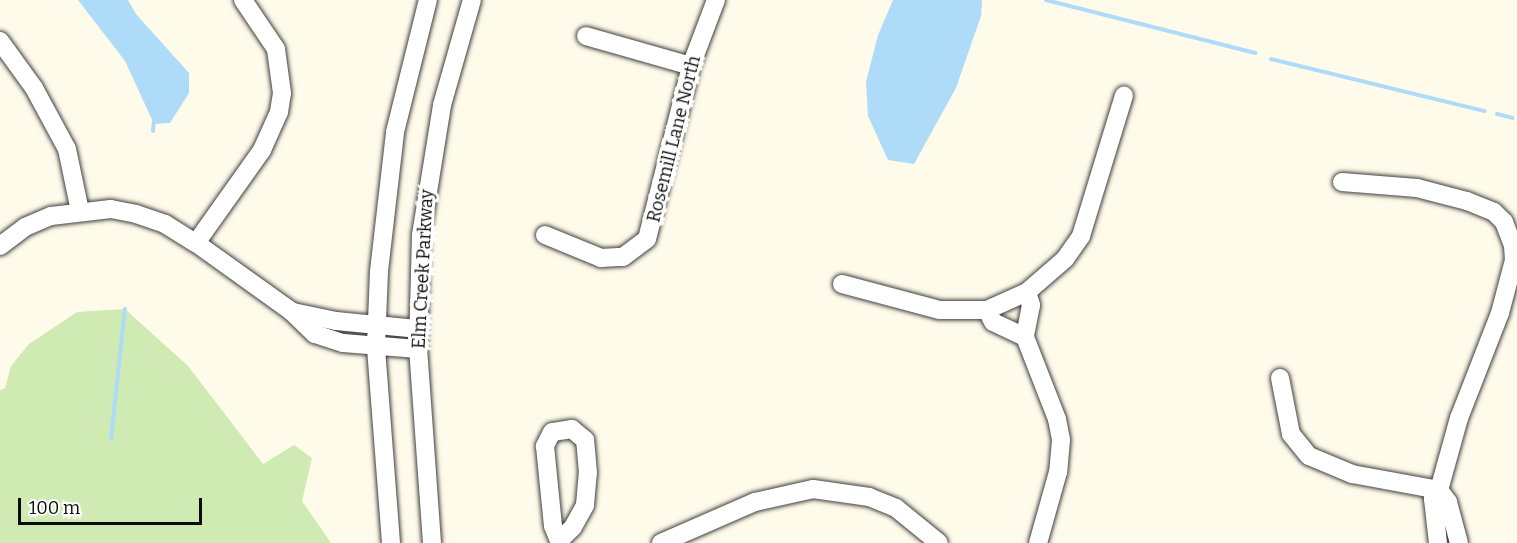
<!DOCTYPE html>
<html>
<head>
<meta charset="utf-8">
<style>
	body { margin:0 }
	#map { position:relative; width:1517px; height:543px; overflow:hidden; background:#fffbea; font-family:Bitter,serif }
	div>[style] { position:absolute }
	.green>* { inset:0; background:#d0eab3 }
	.water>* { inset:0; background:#aedcf8 }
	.stream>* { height:4px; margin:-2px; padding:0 2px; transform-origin:2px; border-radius:2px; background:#aedcf8 }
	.roads { filter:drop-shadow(0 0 2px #3f3f3f) drop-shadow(0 0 2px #3f3f3f) }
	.minor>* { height:18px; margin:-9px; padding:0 9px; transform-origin:9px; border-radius:9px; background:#fff }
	span { translate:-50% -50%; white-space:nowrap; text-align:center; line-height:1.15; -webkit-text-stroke:6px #fff; paint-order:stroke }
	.street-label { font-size:18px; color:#0c0c0c }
	.scale { position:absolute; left:18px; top:498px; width:184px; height:27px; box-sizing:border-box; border:3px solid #0c0c0c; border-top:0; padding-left:8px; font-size:18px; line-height:21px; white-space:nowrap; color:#0c0c0c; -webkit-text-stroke:4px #fff; paint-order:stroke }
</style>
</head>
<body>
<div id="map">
	<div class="green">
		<i style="clip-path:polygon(125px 309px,188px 366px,263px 464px,294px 445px,312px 458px,302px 501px,331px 543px,0 543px,0 390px,5px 388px,11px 366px,29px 344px,77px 312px)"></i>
	</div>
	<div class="water">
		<i style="clip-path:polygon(78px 0,128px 0,136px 14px,189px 73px,189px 93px,170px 123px,154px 124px,125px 61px)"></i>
		<i style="clip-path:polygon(893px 0,982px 0,981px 16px,956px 88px,914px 164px,888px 160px,868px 116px,866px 82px,878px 35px)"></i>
	</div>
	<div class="stream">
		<i style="left:1046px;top:0;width:216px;rotate:14.2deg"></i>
		<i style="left:1271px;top:59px;width:220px;rotate:13.7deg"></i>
		<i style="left:1497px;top:114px;width:16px;rotate:14deg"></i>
		<i style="left:153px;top:131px;width:11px;rotate:-85deg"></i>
		<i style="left:111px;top:439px;width:131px;rotate:-83.9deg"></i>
	</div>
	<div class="roads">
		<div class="minor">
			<i style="left:586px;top:36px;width:109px;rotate:15.9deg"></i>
			<i style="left:0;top:41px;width:58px;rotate:54.1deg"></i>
			<i style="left:34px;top:88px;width:69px;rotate:61.6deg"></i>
			<i style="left:67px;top:149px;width:63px;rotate:78.2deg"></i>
			<i style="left:1342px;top:182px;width:75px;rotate:4.6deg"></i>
			<i style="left:1417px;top:188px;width:52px;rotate:14.6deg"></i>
			<i style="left:1467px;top:201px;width:29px;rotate:22deg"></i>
			<i style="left:1494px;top:212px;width:14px;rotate:45deg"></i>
			<i style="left:1504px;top:222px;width:26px;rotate:69deg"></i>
			<i style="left:1513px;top:246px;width:14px;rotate:86deg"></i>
			<i style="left:1514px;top:260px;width:55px;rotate:104.8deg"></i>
			<i style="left:1500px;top:313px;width:113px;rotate:111.3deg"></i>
			<i style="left:1459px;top:418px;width:75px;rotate:105.5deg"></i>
			<i style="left:1439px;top:490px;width:11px;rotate:124deg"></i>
			<i style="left:1433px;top:499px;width:44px;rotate:83.5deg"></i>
			<i style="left:545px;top:235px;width:61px;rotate:22.3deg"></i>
			<i style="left:601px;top:258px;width:22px;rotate:-3deg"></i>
			<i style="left:623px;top:257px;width:30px;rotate:-37deg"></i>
			<i style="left:647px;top:239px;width:179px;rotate:-75.7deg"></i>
			<i style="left:691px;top:66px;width:71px;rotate:-69.3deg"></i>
			<i style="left:196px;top:243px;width:114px;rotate:-54.6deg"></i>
			<i style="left:262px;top:150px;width:42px;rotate:-65.9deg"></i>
			<i style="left:279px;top:112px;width:19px;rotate:-81deg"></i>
			<i style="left:282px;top:93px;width:44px;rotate:-97.8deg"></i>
			<i style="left:276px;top:49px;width:59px;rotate:-124deg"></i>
			<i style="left:0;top:246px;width:31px;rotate:-37deg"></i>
			<i style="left:25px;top:227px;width:28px;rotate:-23deg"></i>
			<i style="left:51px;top:216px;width:60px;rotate:-6.7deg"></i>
			<i style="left:111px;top:209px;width:25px;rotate:11deg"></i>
			<i style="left:136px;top:214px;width:31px;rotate:19deg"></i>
			<i style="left:165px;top:224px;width:36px;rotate:32deg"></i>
			<i style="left:196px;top:243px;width:117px;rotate:35.6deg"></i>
			<i style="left:291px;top:311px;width:33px;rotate:44deg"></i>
			<i style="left:315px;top:334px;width:29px;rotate:18deg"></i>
			<i style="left:343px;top:343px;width:75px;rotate:4.6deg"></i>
			<i style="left:842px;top:284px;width:101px;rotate:14.9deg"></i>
			<i style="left:940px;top:310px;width:47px"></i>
			<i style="left:1027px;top:292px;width:50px;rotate:-41deg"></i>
			<i style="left:1065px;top:259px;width:28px;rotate:-55deg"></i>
			<i style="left:1081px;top:236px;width:147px;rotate:-73deg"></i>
			<i style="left:1027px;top:292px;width:14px;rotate:73deg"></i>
			<i style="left:1031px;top:305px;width:33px;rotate:101deg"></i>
			<i style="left:1025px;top:337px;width:35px;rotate:-155deg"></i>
			<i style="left:993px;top:322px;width:13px;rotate:-117deg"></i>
			<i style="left:987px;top:310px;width:44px;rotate:-24.2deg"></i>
			<i style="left:293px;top:312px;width:44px;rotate:11.8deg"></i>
			<i style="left:336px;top:321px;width:81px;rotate:5.6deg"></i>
			<i style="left:1025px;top:337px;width:88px;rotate:68.7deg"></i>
			<i style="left:1057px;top:419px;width:21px;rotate:79deg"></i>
			<i style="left:1061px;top:440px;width:32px;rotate:95deg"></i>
			<i style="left:1058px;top:472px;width:74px;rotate:105.7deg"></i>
			<i style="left:1280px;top:378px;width:57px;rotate:78.9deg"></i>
			<i style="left:1291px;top:434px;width:28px;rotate:51deg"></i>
			<i style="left:1309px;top:456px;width:47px;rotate:22.7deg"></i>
			<i style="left:1352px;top:474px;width:88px;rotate:10.4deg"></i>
			<i style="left:1439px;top:490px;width:15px;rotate:53deg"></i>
			<i style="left:1448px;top:502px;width:42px;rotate:75deg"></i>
			<i style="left:560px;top:540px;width:18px;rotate:-45deg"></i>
			<i style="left:573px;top:527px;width:25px;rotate:-61deg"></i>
			<i style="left:585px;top:505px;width:32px;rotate:-85deg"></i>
			<i style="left:588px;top:473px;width:33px;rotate:-95deg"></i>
			<i style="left:585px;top:440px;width:17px;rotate:-140deg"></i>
			<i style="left:572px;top:429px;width:20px;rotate:171deg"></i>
			<i style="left:552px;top:432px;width:16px;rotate:117deg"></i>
			<i style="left:545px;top:446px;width:80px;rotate:84.3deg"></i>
			<i style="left:553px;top:526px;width:18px;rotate:68deg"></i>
			<i style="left:391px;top:543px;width:198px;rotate:-94.4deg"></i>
			<i style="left:376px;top:346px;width:75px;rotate:-87.7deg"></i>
			<i style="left:379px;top:271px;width:140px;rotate:-83.4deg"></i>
			<i style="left:395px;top:132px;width:136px;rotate:-76deg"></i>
			<i style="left:432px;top:543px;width:195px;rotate:-94.1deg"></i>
			<i style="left:418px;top:349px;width:114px;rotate:-88.5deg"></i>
			<i style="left:421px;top:235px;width:132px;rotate:-80.8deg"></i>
			<i style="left:442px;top:105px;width:109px;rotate:-74.1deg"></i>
			<i style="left:661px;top:543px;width:103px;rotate:-23.6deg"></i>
			<i style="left:755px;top:502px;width:59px;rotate:-12.6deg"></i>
			<i style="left:813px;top:489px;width:57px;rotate:8.1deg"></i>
			<i style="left:869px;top:497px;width:29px;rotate:22deg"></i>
			<i style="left:896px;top:508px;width:55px;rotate:39.1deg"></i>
		</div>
	</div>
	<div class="street-label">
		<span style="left:674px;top:139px;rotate:-76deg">Rosemill Lane North</span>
		<span style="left:423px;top:269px;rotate:-87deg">Elm Creek Parkway</span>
	</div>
	<div class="scale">100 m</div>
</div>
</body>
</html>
